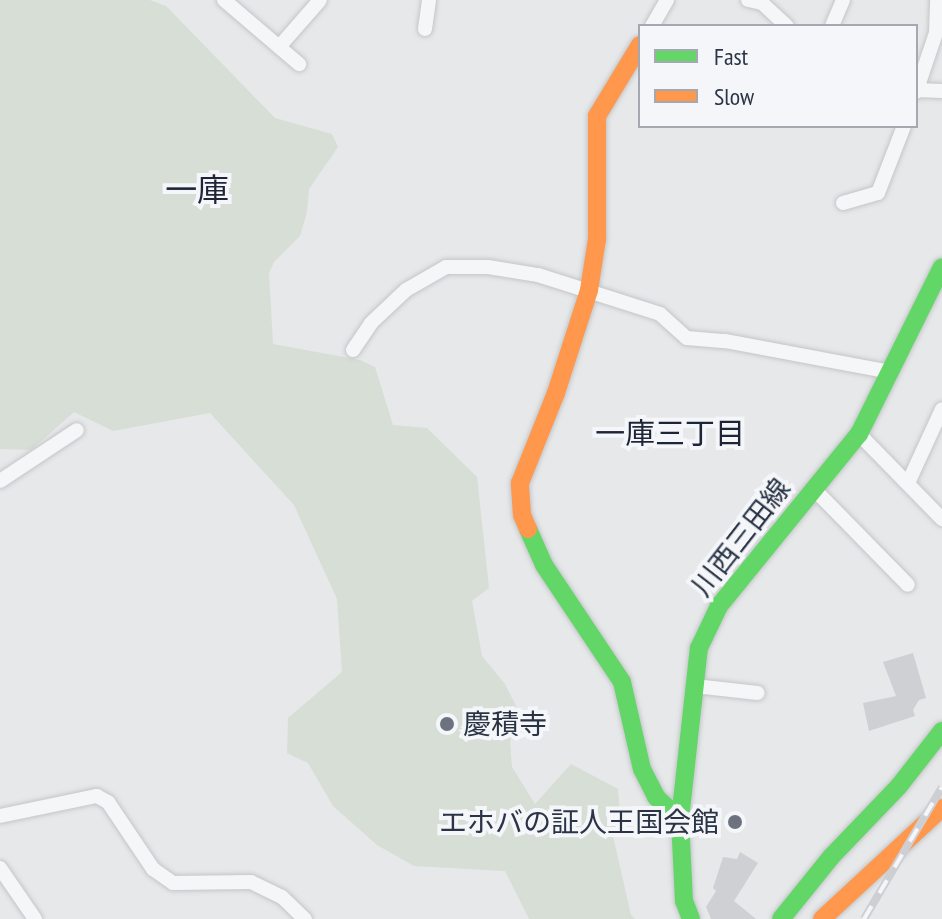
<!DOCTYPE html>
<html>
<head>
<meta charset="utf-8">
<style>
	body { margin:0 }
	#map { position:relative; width:942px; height:919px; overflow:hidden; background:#e6e8ea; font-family:"PT Sans Narrow","Noto Sans JP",sans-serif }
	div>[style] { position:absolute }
	.green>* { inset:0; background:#d6ded6 }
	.building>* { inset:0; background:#ced0d3 }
	.roads { filter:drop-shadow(0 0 2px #c4c6c8) drop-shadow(0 0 2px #c4c6c8) }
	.street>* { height:14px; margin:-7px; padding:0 7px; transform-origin:7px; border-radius:7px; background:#f5f6f7 }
	.fast>* { height:18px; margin:-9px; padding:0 9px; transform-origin:9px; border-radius:9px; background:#63d668 }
	.slow>* { height:18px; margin:-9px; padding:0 9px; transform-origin:9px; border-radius:9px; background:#ff974d }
	.rail>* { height:8px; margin-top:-4px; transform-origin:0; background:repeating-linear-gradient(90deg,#f4f6f9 0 15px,#cecfd2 0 30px); box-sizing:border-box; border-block:2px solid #cecfd2 }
	.dots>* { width:22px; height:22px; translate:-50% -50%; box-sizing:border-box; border:4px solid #f4f6f9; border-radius:50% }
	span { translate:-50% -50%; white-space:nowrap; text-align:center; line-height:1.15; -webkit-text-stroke:8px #f4f6f9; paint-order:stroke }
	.street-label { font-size:28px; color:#2b3445 }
	.poi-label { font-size:28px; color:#2b3445 }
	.left { translate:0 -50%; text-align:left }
	.right { translate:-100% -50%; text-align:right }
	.neighbourhood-label { font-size:30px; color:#1d2536 }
	.quarter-label { font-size:32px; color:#1d2536 }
	.legend { position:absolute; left:638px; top:24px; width:280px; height:104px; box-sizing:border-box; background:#f4f6f9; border:2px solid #a4a8b1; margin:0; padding:10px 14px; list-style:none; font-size:24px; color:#2b3445 }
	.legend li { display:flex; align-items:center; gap:16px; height:40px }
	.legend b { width:40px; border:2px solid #a4a8b1 }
</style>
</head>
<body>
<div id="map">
	<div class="green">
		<i style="clip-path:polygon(0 0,150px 0,166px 6px,275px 118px,332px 134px,338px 147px,309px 189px,307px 212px,300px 236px,274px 262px,269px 273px,273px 344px,360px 360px,375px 367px,393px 425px,427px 428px,477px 477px,489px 588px,472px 601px,482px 656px,505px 684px,516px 706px,510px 742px,512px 767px,535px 804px,571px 764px,618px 789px,620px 812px,613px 836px,631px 915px,635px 919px,529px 919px,505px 871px,414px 866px,377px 845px,333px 806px,308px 763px,287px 753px,288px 718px,342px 672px,337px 599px,294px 505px,210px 413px,113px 431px,74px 412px,31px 450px,0 449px)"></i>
	</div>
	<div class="building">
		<i style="clip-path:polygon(913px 653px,926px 698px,919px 700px,913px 710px,915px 716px,869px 731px,863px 703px,896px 696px,883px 662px)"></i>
		<i style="clip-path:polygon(740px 852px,758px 863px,734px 901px,756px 919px,711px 919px,706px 907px,716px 891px,713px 888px,723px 857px,737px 859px)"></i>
	</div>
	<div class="roads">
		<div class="street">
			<i style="left:224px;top:0;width:99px;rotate:40.5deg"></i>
			<i style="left:748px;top:0;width:14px;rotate:12deg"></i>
			<i style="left:762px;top:3px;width:34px;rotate:43deg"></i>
			<i style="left:652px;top:26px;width:30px;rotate:-60deg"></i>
			<i style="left:832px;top:26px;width:28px;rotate:-67deg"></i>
			<i style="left:425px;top:29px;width:29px;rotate:-82deg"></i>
			<i style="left:279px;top:47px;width:62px;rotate:-48.9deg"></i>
			<i style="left:916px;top:90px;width:26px;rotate:2deg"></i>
			<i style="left:916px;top:92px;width:62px;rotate:-71.3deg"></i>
			<i style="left:936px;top:33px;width:33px;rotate:-88deg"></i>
			<i style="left:843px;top:203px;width:36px;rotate:-16deg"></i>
			<i style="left:878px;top:193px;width:72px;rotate:-68.8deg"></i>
			<i style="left:353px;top:350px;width:32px;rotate:-56deg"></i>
			<i style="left:371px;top:323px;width:48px;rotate:-43.3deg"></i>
			<i style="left:406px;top:290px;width:46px;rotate:-29.9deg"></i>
			<i style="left:446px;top:267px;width:42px"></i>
			<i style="left:488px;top:267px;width:51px;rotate:9.1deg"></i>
			<i style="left:538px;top:275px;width:128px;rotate:17.7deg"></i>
			<i style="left:660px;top:314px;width:36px;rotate:42deg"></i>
			<i style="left:687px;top:338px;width:38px;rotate:5deg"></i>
			<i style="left:725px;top:341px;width:169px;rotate:10.6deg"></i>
			<i style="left:859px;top:434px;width:119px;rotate:45.7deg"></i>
			<i style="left:0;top:481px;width:92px;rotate:-33.5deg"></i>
			<i style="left:908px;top:483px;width:81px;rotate:-65.3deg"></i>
			<i style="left:814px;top:489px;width:134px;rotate:45.6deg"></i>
			<i style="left:695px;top:686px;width:63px;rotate:6.3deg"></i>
			<i style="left:0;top:816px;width:99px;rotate:-11.7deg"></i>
			<i style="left:97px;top:796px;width:13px;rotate:29deg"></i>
			<i style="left:108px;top:802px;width:81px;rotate:56.1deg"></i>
			<i style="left:153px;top:869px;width:24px;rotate:35deg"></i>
			<i style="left:173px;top:883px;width:78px;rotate:-0.7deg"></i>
			<i style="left:251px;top:882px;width:34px;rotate:26deg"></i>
			<i style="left:282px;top:897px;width:32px;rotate:44deg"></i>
			<i style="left:0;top:868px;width:62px;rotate:55.5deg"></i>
		</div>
		<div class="fast">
			<i style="left:528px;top:529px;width:39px;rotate:66deg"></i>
			<i style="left:544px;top:565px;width:141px;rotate:56.3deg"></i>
			<i style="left:622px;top:682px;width:89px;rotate:77.1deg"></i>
			<i style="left:642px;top:769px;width:31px;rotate:63deg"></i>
			<i style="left:656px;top:797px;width:33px;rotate:43deg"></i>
			<i style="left:691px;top:919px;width:19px;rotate:-111deg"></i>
			<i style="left:684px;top:901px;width:82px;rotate:-92.8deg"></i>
			<i style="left:680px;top:819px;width:172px;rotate:-83.7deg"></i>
			<i style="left:699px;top:648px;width:47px;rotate:-64.5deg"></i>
			<i style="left:719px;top:606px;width:222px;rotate:-50.9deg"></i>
			<i style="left:859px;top:434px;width:186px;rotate:-63.6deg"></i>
			<i style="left:781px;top:919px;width:80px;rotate:-51.1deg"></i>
			<i style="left:831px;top:857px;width:98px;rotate:-46.2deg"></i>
			<i style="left:899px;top:786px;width:70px;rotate:-52deg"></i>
		</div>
		<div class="slow">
			<i style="left:528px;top:529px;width:15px;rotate:-113deg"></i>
			<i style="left:522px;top:515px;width:32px;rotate:-94deg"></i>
			<i style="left:520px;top:483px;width:97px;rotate:-68.2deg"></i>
			<i style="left:556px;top:393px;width:108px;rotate:-72.2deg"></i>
			<i style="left:589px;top:290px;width:52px;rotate:-81.1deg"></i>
			<i style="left:597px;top:239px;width:123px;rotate:-90deg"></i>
			<i style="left:597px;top:116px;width:83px;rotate:-58.8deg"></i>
			<i style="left:822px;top:919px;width:163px;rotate:-42.8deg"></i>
		</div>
	</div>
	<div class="rail">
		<i style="left:864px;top:919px;width:153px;rotate:-59.4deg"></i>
	</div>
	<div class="dots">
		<i style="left:447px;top:724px;background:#6c737f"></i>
		<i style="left:735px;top:822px;background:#6c737f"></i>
	</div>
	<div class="street-label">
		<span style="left:741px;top:537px;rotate:-52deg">川西三田線</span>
	</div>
	<div class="poi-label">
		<span class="left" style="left:463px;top:724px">慶積寺</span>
		<span class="right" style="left:719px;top:822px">エホバの証人王国会館</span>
	</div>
	<div class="neighbourhood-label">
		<span style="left:670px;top:433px">一庫三丁目</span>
	</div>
	<div class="quarter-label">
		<span style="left:197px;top:189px">一庫</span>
	</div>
	<ul class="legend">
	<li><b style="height:10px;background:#63d668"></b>Fast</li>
	<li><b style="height:10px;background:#ff974d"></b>Slow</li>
	</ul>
</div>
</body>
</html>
